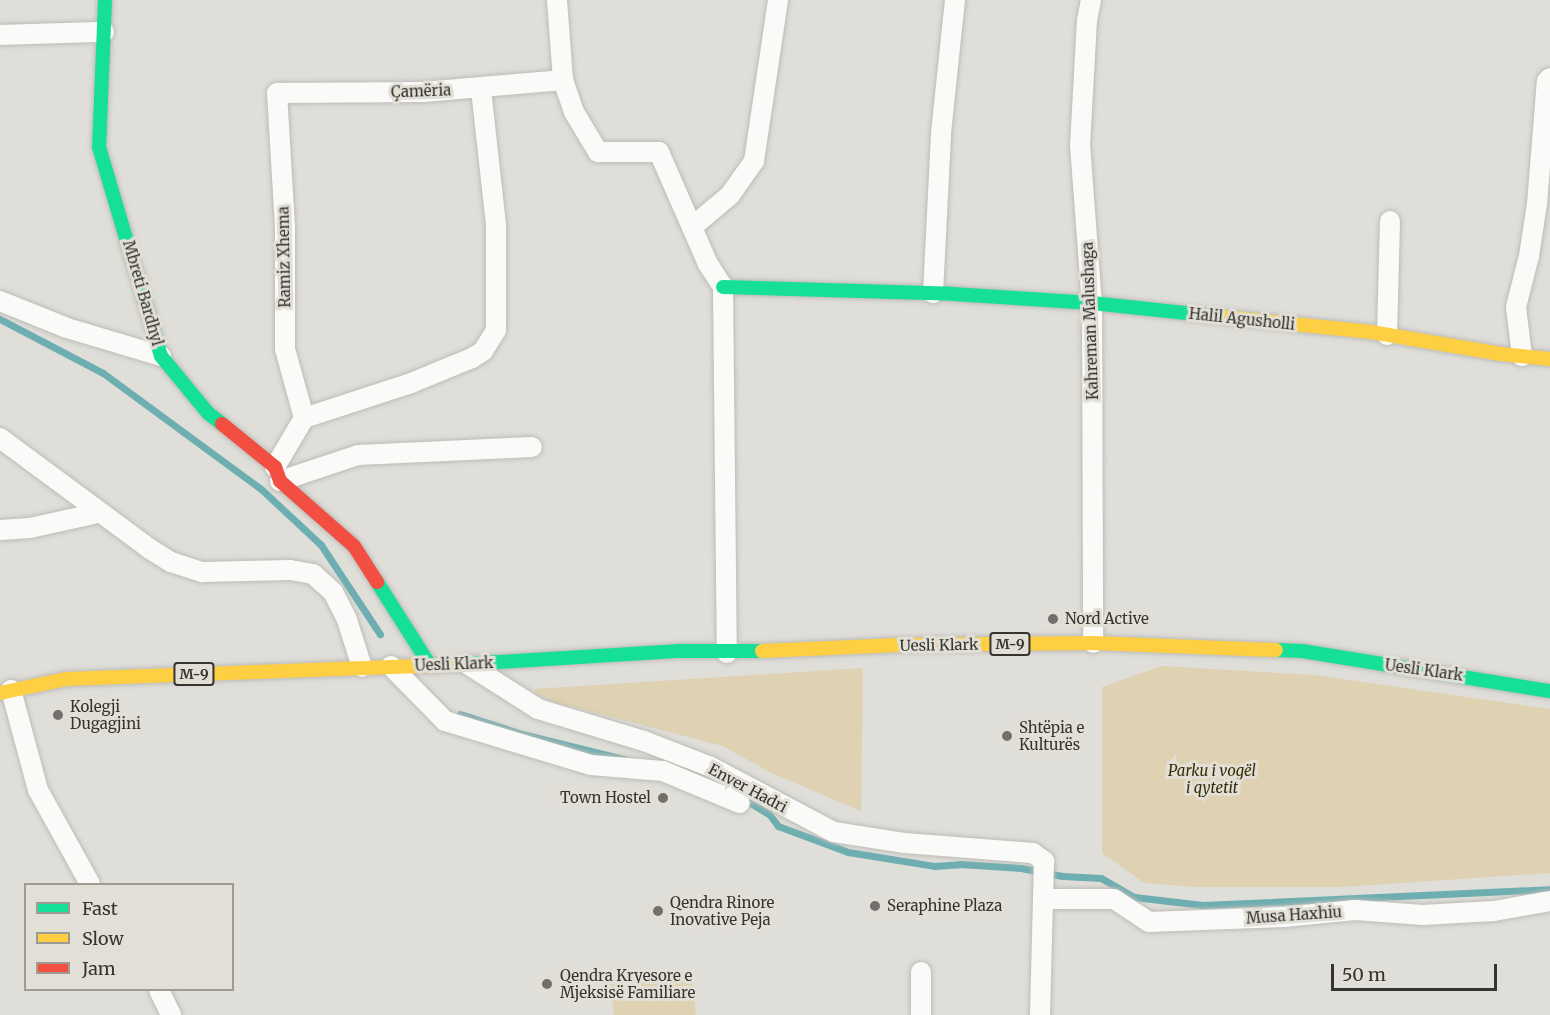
<!DOCTYPE html>
<html>
<head>
<meta charset="utf-8">
<style>
	body { margin:0 }
	#map { position:relative; width:1550px; height:1015px; overflow:hidden; background:#dfded9; font-family:Merriweather,serif }
	div>[style] { position:absolute }
	.green>* { inset:0; background:#ded2b2 }
	.stream>* { height:7px; margin:-3.5px; padding:0 3.5px; transform-origin:3.5px; border-radius:3.5px; background:#6daeb1 }
	.roads { filter:drop-shadow(0 0 2px #bdbcb8) drop-shadow(0 0 2px #bdbcb8) }
	.street>* { height:20px; margin:-10px; padding:0 10px; transform-origin:10px; border-radius:10px; background:#fafaf9 }
	.fast>* { height:14px; margin:-7px; padding:0 7px; transform-origin:7px; border-radius:7px; background:#16e098 }
	.slow>* { height:14px; margin:-7px; padding:0 7px; transform-origin:7px; border-radius:7px; background:#ffcf43 }
	.jam>* { height:14px; margin:-7px; padding:0 7px; transform-origin:7px; border-radius:7px; background:#f24e42 }
	.dots>* { width:16px; height:16px; translate:-50% -50%; box-sizing:border-box; border:3px solid #e2dfd6; border-radius:50% }
	span { translate:-50% -50%; white-space:nowrap; text-align:center; line-height:1.15; -webkit-text-stroke:6px #e2dfd6; paint-order:stroke }
	.shield-label span { padding:2px 4px; background:#e2dfd6; border:2px solid; border-radius:4px; -webkit-text-stroke-width:0 }
	.shield-label { font-size:14px; color:#363431; font-weight:700 }
	.street-label { font-size:15px; color:#363431 }
	.poi-label { font-size:15px; color:#363431 }
	.left { translate:0 -50%; text-align:left }
	.right { translate:-100% -50%; text-align:right }
	.park-label { font-size:15px; color:#382b05; font-style:italic }
	.legend { position:absolute; left:24px; top:883px; width:210px; height:108px; box-sizing:border-box; background:#e2dfd6; border:2px solid #9d9b94; margin:0; padding:8px 10px; list-style:none; font-size:18px; color:#363431 }
	.legend li { display:flex; align-items:center; gap:12px; height:30px }
	.legend b { width:30px; border:2px solid #9d9b94 }
	.scale { position:absolute; left:1331px; top:964px; width:166px; height:27px; box-sizing:border-box; border:3px solid #363431; border-top:0; padding-left:8px; font-size:18px; line-height:21px; white-space:nowrap; color:#363431; -webkit-text-stroke:4px #e2dfd6; paint-order:stroke }
</style>
</head>
<body>
<div id="map">
	<div class="green">
		<i style="clip-path:polygon(1162px 666px,1314px 675px,1550px 709px,1550px 873px,1343px 887px,1196px 887px,1144px 883px,1102px 853px,1102px 687px)"></i>
		<i style="clip-path:polygon(863px 668px,861px 811px,771px 773px,723px 746px,557px 703px,537px 694px,534px 689px)"></i>
		<i style="clip-path:polygon(691px 972px,696px 1015px,614px 1015px,610px 981px)"></i>
	</div>
	<div class="stream">
		<i style="left:0;top:319px;width:116px;rotate:27.7deg"></i>
		<i style="left:103px;top:373px;width:196px;rotate:36.3deg"></i>
		<i style="left:261px;top:489px;width:82px;rotate:43deg"></i>
		<i style="left:321px;top:545px;width:107px;rotate:56.5deg"></i>
		<i style="left:460px;top:714px;width:65px;rotate:17.9deg"></i>
		<i style="left:522px;top:734px;width:105px;rotate:13.8deg"></i>
		<i style="left:742px;top:798px;width:31px;rotate:31deg"></i>
		<i style="left:769px;top:814px;width:15px;rotate:53deg"></i>
		<i style="left:778px;top:826px;width:75px;rotate:20.4deg"></i>
		<i style="left:848px;top:852px;width:87px;rotate:9.2deg"></i>
		<i style="left:934px;top:866px;width:26px;rotate:-4deg"></i>
		<i style="left:960px;top:864px;width:61px;rotate:3.8deg"></i>
		<i style="left:1021px;top:868px;width:42px;rotate:11deg"></i>
		<i style="left:1062px;top:876px;width:39px;rotate:3deg"></i>
		<i style="left:1101px;top:878px;width:38px;rotate:30deg"></i>
		<i style="left:1134px;top:897px;width:69px;rotate:6.6deg"></i>
		<i style="left:1203px;top:905px;width:347px;rotate:-2.6deg"></i>
	</div>
	<div class="roads">
		<div class="street">
			<i style="left:557px;top:0;width:80px;rotate:85.7deg"></i>
			<i style="left:563px;top:80px;width:34px;rotate:71deg"></i>
			<i style="left:574px;top:112px;width:47px;rotate:59deg"></i>
			<i style="left:598px;top:152px;width:61px"></i>
			<i style="left:659px;top:152px;width:122px;rotate:66.4deg"></i>
			<i style="left:708px;top:264px;width:27px;rotate:57deg"></i>
			<i style="left:723px;top:287px;width:366px;rotate:89.4deg"></i>
			<i style="left:1091px;top:0;width:20px;rotate:101deg"></i>
			<i style="left:1087px;top:20px;width:125px;rotate:93.2deg"></i>
			<i style="left:1080px;top:145px;width:158px;rotate:85.7deg"></i>
			<i style="left:1092px;top:303px;width:340px;rotate:89.8deg"></i>
			<i style="left:0;top:35px;width:104px;rotate:-1.7deg"></i>
			<i style="left:692px;top:227px;width:50px;rotate:-40.1deg"></i>
			<i style="left:730px;top:195px;width:42px;rotate:-54.8deg"></i>
			<i style="left:754px;top:161px;width:163px;rotate:-81.5deg"></i>
			<i style="left:933px;top:293px;width:160px;rotate:-87.1deg"></i>
			<i style="left:941px;top:133px;width:134px;rotate:-84deg"></i>
			<i style="left:0;top:301px;width:72px;rotate:21.9deg"></i>
			<i style="left:67px;top:328px;width:98px;rotate:16.6deg"></i>
			<i style="left:1387px;top:335px;width:114px;rotate:-88.5deg"></i>
			<i style="left:1522px;top:356px;width:49px;rotate:-97deg"></i>
			<i style="left:1516px;top:307px;width:53px;rotate:-75.7deg"></i>
			<i style="left:1529px;top:256px;width:53px;rotate:-81.3deg"></i>
			<i style="left:1537px;top:204px;width:123px;rotate:-85.4deg"></i>
			<i style="left:1547px;top:81px;width:4px;rotate:-45deg"></i>
			<i style="left:304px;top:418px;width:72px;rotate:-105.4deg"></i>
			<i style="left:285px;top:349px;width:122px;rotate:-90deg"></i>
			<i style="left:285px;top:227px;width:134px;rotate:-93.4deg"></i>
			<i style="left:277px;top:93px;width:146px;rotate:-0.4deg"></i>
			<i style="left:423px;top:92px;width:141px;rotate:-4.9deg"></i>
			<i style="left:0;top:438px;width:187px;rotate:36.5deg"></i>
			<i style="left:150px;top:549px;width:25px;rotate:32deg"></i>
			<i style="left:171px;top:562px;width:33px;rotate:18deg"></i>
			<i style="left:202px;top:572px;width:88px;rotate:-1.3deg"></i>
			<i style="left:290px;top:570px;width:23px;rotate:10deg"></i>
			<i style="left:313px;top:574px;width:27px;rotate:42deg"></i>
			<i style="left:333px;top:592px;width:31px;rotate:63deg"></i>
			<i style="left:347px;top:620px;width:49px;rotate:72.3deg"></i>
			<i style="left:275px;top:467px;width:57px;rotate:-59.4deg"></i>
			<i style="left:304px;top:418px;width:113px;rotate:-18.1deg"></i>
			<i style="left:411px;top:383px;width:66px;rotate:-22.3deg"></i>
			<i style="left:472px;top:358px;width:13px;rotate:-32deg"></i>
			<i style="left:483px;top:351px;width:25px;rotate:-58deg"></i>
			<i style="left:496px;top:330px;width:105px;rotate:-90deg"></i>
			<i style="left:496px;top:225px;width:137px;rotate:-96.3deg"></i>
			<i style="left:280px;top:481px;width:82px;rotate:-18.4deg"></i>
			<i style="left:358px;top:455px;width:174px;rotate:-2.6deg"></i>
			<i style="left:0;top:530px;width:30px;rotate:-4deg"></i>
			<i style="left:30px;top:528px;width:65px;rotate:-12.5deg"></i>
			<i style="left:469px;top:665px;width:82px;rotate:32.5deg"></i>
			<i style="left:538px;top:709px;width:111px;rotate:16.8deg"></i>
			<i style="left:644px;top:741px;width:72px;rotate:21.2deg"></i>
			<i style="left:711px;top:767px;width:139px;rotate:27.9deg"></i>
			<i style="left:834px;top:832px;width:72px;rotate:8.8deg"></i>
			<i style="left:905px;top:843px;width:128px;rotate:4.5deg"></i>
			<i style="left:1033px;top:853px;width:14px;rotate:36deg"></i>
			<i style="left:1044px;top:861px;width:154px;rotate:91.5deg"></i>
			<i style="left:391px;top:666px;width:77px;rotate:45.5deg"></i>
			<i style="left:445px;top:721px;width:152px;rotate:16.8deg"></i>
			<i style="left:591px;top:765px;width:72px;rotate:4.8deg"></i>
			<i style="left:663px;top:771px;width:83px;rotate:22.6deg"></i>
			<i style="left:11px;top:690px;width:104px;rotate:74.9deg"></i>
			<i style="left:38px;top:790px;width:107px;rotate:61deg"></i>
			<i style="left:1044px;top:899px;width:70px"></i>
			<i style="left:1114px;top:899px;width:42px;rotate:33.3deg"></i>
			<i style="left:1149px;top:922px;width:135px;rotate:-2.1deg"></i>
			<i style="left:1284px;top:917px;width:71px;rotate:-5.6deg"></i>
			<i style="left:1355px;top:910px;width:68px;rotate:4.2deg"></i>
			<i style="left:1423px;top:915px;width:71px;rotate:-3.2deg"></i>
			<i style="left:1494px;top:911px;width:57px;rotate:-10.1deg"></i>
			<i style="left:159px;top:990px;width:28px;rotate:64deg"></i>
			<i style="left:921px;top:1015px;width:43px;rotate:-90deg"></i>
		</div>
		<div class="fast">
			<i style="left:105px;top:0;width:147px;rotate:92.3deg"></i>
			<i style="left:99px;top:147px;width:218px;rotate:73.5deg"></i>
			<i style="left:161px;top:356px;width:74px;rotate:50.5deg"></i>
			<i style="left:208px;top:413px;width:18px;rotate:38deg"></i>
			<i style="left:723px;top:287px;width:230px;rotate:1.7deg"></i>
			<i style="left:953px;top:294px;width:139px;rotate:3.7deg"></i>
			<i style="left:1092px;top:303px;width:133px;rotate:6.1deg"></i>
			<i style="left:377px;top:582px;width:97px;rotate:57.6deg"></i>
			<i style="left:1276px;top:650px;width:26px;rotate:2deg"></i>
			<i style="left:1302px;top:651px;width:251px;rotate:9.2deg"></i>
			<i style="left:466px;top:664px;width:211px;rotate:-3.5deg"></i>
			<i style="left:677px;top:651px;width:85px"></i>
		</div>
		<div class="slow">
			<i style="left:1224px;top:317px;width:148px;rotate:5.8deg"></i>
			<i style="left:1371px;top:332px;width:132px;rotate:9.6deg"></i>
			<i style="left:1501px;top:354px;width:49px;rotate:5.8deg"></i>
			<i style="left:762px;top:651px;width:136px;rotate:-2.5deg"></i>
			<i style="left:898px;top:645px;width:195px;rotate:-0.6deg"></i>
			<i style="left:1093px;top:643px;width:183px;rotate:2.2deg"></i>
			<i style="left:0;top:693px;width:67px;rotate:-12deg"></i>
			<i style="left:66px;top:679px;width:400px;rotate:-2.1deg"></i>
		</div>
		<div class="jam">
			<i style="left:222px;top:424px;width:68px;rotate:39.1deg"></i>
			<i style="left:275px;top:467px;width:15px;rotate:70deg"></i>
			<i style="left:280px;top:481px;width:98px;rotate:41.3deg"></i>
			<i style="left:354px;top:546px;width:43px;rotate:57.4deg"></i>
		</div>
	</div>
	<div class="dots">
		<i style="left:1053px;top:619px;background:#71706c"></i>
		<i style="left:58px;top:715px;background:#71706c"></i>
		<i style="left:1007px;top:736px;background:#71706c"></i>
		<i style="left:663px;top:798px;background:#71706c"></i>
		<i style="left:875px;top:906px;background:#71706c"></i>
		<i style="left:658px;top:911px;background:#71706c"></i>
		<i style="left:547px;top:984px;background:#71706c"></i>
	</div>
	<div class="shield-label">
		<span style="left:1010px;top:644px">M-9</span>
		<span style="left:194px;top:674px">M-9</span>
	</div>
	<div class="street-label">
		<span style="left:421px;top:91px;rotate:-2deg">Çamëria</span>
		<span style="left:284px;top:257px;rotate:-91deg">Ramiz Xhema</span>
		<span style="left:143px;top:293px;rotate:74deg">Mbreti Bardhyl</span>
		<span style="left:1242px;top:319px;rotate:6deg">Halil Agusholli</span>
		<span style="left:1090px;top:321px;rotate:-92deg">Kahreman Malushaga</span>
		<span style="left:939px;top:645px;rotate:-1deg">Uesli Klark</span>
		<span style="left:454px;top:664px;rotate:-2deg">Uesli Klark</span>
		<span style="left:1424px;top:670px;rotate:8deg">Uesli Klark</span>
		<span style="left:748px;top:788px;rotate:28deg">Enver Hadri</span>
		<span style="left:1294px;top:915px;rotate:-4deg">Musa Haxhiu</span>
	</div>
	<div class="poi-label">
		<span class="left" style="left:1065px;top:619px">Nord Active</span>
		<span class="left" style="left:70px;top:715px">Kolegji<br>Dugagjini</span>
		<span class="left" style="left:1019px;top:736px">Shtëpia e<br>Kulturës</span>
		<span class="right" style="left:651px;top:798px">Town Hostel</span>
		<span class="left" style="left:670px;top:911px">Qendra Rinore<br>Inovative Peja</span>
		<span class="left" style="left:887px;top:906px">Seraphine Plaza</span>
		<span class="left" style="left:560px;top:984px">Qendra Kryesore e<br>Mjeksisë Familiare</span>
	</div>
	<div class="park-label">
		<span style="left:1212px;top:779px">Parku i vogël<br>i qytetit</span>
	</div>
	<ul class="legend">
	<li><b style="height:8px;background:#16e098"></b>Fast</li>
	<li><b style="height:8px;background:#ffcf43"></b>Slow</li>
	<li><b style="height:8px;background:#f24e42"></b>Jam</li>
	</ul>
	<div class="scale">50 m</div>
</div>
</body>
</html>
